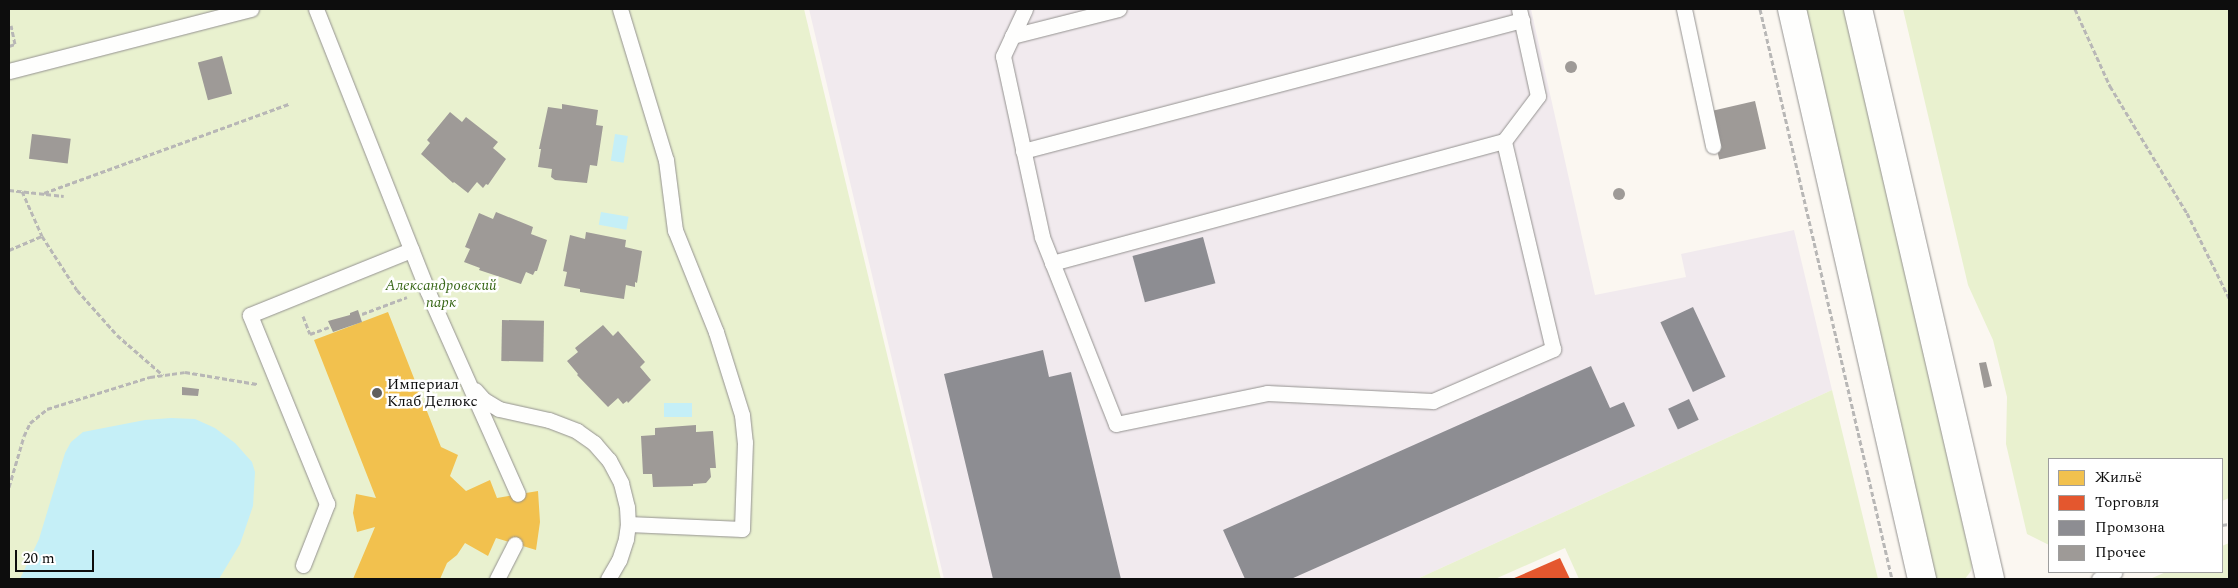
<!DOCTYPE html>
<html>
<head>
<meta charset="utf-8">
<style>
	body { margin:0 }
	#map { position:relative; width:2238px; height:588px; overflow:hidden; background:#fbf7f1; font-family:Spectral,serif }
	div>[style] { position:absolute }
	.industrial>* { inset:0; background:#f1eaee }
	.green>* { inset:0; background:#e9f1cf }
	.water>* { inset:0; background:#c5eff7; transform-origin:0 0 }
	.homes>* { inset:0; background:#f2c14e }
	.shops>* { inset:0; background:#e4572e }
	.industry>* { inset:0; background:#8d8d92; transform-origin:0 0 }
	.building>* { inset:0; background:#9e9a97; transform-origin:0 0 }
	.round { border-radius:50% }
	.path>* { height:3px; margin-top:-1.5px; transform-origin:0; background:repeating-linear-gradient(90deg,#b8b7b6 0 5px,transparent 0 7.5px) }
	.roads { filter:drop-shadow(0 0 1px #949290) drop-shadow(0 0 1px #949290) }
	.service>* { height:15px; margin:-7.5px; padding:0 7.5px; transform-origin:7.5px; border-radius:7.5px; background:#fefefd }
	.minor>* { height:28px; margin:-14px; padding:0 14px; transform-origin:14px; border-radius:14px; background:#fefefd }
	.dots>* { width:14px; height:14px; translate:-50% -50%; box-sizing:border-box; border:2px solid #fff; border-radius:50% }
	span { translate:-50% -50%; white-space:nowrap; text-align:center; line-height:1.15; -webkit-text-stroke:5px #fff; paint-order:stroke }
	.park-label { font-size:15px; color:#396819; font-style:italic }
	.poi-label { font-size:15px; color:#0d0d0d }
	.left { translate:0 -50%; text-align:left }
	.frame { position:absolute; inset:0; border:10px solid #0d0d0d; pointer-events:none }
	.legend { position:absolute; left:2048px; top:458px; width:175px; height:115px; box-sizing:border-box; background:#fff; border:1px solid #9e9e9e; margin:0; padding:6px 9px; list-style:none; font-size:15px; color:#0d0d0d }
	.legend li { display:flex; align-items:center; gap:10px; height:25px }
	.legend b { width:25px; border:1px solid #9e9e9e }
	.scale { position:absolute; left:15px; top:550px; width:79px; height:22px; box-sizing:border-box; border:2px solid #0d0d0d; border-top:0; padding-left:6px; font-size:15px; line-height:18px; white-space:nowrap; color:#0d0d0d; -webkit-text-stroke:4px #fff; paint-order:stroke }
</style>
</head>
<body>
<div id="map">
	<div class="industrial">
		<i style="clip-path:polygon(809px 9px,1531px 9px,1595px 295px,1686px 277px,1681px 254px,1794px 230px,1832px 390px,1417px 579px,944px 579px)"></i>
	</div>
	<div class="green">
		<i style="clip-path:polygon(9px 9px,804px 9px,941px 579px,9px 579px)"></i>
		<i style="clip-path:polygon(1805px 9px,1845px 9px,1972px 565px,1971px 571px,1965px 579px,1936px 579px,1933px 574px)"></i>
		<i style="clip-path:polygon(1903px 9px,2229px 9px,2229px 498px,2222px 501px,2222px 459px,2049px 459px,2049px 545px,2027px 534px,2006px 444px,2007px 397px,1993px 340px,1968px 285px)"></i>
		<i style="clip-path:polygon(1832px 390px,1878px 579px,1579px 579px,1565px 548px,1495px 579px,1417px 579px)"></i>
		<i style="clip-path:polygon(2229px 543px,2229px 579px,2150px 579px,2166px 572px,2222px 572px,2222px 546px)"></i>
	</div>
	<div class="water">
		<i style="left:615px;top:134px;width:13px;height:27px;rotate:9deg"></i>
		<i style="left:601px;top:212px;width:28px;height:13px;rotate:10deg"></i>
		<i style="left:692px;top:403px;width:14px;height:28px;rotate:90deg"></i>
		<i style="clip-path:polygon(171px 418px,195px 419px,215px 428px,235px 443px,252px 462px,255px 472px,253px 506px,240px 544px,219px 579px,20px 579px,39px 539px,65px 453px,71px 442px,83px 432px,145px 420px)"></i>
	</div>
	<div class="homes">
		<i style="clip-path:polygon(388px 312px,441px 447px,458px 455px,450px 476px,466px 491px,490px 480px,497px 498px,538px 491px,540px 522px,536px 550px,496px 538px,488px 556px,465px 543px,457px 555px,447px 563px,440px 579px,353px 579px,375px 527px,357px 532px,353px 513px,356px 494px,376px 498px,314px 340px)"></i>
	</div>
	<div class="shops">
		<i style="clip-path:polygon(1560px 558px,1570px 579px,1512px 579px)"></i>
	</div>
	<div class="industry">
		<i style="left:1203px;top:237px;width:48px;height:73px;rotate:75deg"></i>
		<i style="left:1693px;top:307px;width:77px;height:36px;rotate:65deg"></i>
		<i style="clip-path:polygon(1043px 350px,1049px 377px,1071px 372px,1121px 579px,993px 579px,944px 374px)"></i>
		<i style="clip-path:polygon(1591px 366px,1610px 408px,1624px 402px,1635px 426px,1291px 579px,1245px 579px,1223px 530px)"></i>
		<i style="left:1689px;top:399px;width:23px;height:23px;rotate:65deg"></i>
	</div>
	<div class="building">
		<i style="left:222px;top:56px;width:39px;height:25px;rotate:75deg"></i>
		<i class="round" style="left:1565px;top:61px;width:12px;height:12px"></i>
		<i style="left:1755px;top:101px;width:49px;height:48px;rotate:77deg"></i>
		<i style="clip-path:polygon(562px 104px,598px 110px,596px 125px,603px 126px,597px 166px,590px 165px,587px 183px,555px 180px,551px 177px,552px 169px,538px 167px,541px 149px,539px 149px,548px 107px,562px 109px)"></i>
		<i style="clip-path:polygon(450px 112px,462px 122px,466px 117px,498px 142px,493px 148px,506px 159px,488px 185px,486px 184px,483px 188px,477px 182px,468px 193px,454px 182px,453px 183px,421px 154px,430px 143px,427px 140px)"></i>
		<i style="left:32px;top:134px;width:39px;height:25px;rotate:7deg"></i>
		<i class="round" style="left:1613px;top:188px;width:12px;height:12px"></i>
		<i style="clip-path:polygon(496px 212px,533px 227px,531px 234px,547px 240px,537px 271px,535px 271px,533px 275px,526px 272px,521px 284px,479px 270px,480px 268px,464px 262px,470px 249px,465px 247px,479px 213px,493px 219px)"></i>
		<i style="clip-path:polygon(586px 232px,626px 240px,625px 247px,642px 251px,637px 283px,635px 282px,635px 287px,626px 285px,624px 299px,580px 292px,580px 289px,564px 286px,567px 272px,563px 271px,570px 235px,585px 239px)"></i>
		<i style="clip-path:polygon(358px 310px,362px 322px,333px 332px,328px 321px,350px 315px,350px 313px)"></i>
		<i style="left:502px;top:320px;width:42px;height:41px;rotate:1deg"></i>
		<i style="clip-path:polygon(603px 325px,613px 336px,618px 331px,645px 362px,640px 367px,651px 380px,628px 403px,627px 401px,623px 404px,618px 398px,608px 407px,577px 375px,578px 374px,567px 361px,578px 352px,575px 348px)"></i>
		<i style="clip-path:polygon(1986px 362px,1992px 386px,1984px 388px,1979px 363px)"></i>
		<i style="clip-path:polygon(182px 387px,199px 389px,198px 396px,182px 395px)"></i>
		<i style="clip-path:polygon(696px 425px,696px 432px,713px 431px,716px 468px,710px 468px,711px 477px,706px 483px,693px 484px,693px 486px,653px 487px,652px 474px,643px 474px,641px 436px,655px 435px,655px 428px)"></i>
	</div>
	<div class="path">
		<i style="left:1760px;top:9px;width:585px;rotate:76.96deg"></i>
		<i style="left:2075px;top:9px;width:85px;rotate:65.6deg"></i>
		<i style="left:2110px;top:86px;width:149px;rotate:58.8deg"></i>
		<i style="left:2187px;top:213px;width:95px;rotate:63.7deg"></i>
		<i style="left:9px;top:46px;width:6px;rotate:-18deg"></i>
		<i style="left:15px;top:44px;width:19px;rotate:-102deg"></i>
		<i style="left:9px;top:190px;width:55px;rotate:6.2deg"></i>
		<i style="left:22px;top:191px;width:49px;rotate:66deg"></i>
		<i style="left:42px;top:236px;width:64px;rotate:57.1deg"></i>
		<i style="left:77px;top:290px;width:60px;rotate:48.4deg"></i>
		<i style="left:117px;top:335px;width:61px;rotate:41deg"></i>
		<i style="left:44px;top:193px;width:261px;rotate:-20deg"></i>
		<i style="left:9px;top:250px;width:36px;rotate:-23deg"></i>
		<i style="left:362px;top:314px;width:48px;rotate:-20.7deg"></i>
		<i style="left:303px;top:316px;width:19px;rotate:69deg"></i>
		<i style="left:310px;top:334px;width:20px;rotate:-20deg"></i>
		<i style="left:9px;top:487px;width:53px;rotate:-73.6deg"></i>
		<i style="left:24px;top:436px;width:14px;rotate:-65deg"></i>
		<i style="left:30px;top:423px;width:22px;rotate:-39deg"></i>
		<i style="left:47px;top:409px;width:108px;rotate:-17.3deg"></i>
		<i style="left:150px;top:377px;width:35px;rotate:-8deg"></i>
		<i style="left:185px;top:372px;width:73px;rotate:9.5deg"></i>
		<i style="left:2222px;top:525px;width:7px;rotate:-8deg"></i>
	</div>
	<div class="roads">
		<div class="service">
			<i style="left:316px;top:9px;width:302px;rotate:68.4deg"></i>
			<i style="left:427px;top:290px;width:223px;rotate:66deg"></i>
			<i style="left:620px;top:9px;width:158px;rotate:73.1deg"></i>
			<i style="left:666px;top:160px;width:71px;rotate:82.7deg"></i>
			<i style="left:675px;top:230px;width:110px;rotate:68.1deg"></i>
			<i style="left:716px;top:332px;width:87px;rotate:72.6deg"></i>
			<i style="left:742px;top:415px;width:27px;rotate:84deg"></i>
			<i style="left:745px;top:442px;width:87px;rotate:92deg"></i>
			<i style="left:742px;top:529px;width:114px;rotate:-177.5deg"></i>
			<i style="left:1025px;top:9px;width:52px;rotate:115.1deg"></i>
			<i style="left:1003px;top:56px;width:185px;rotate:77.8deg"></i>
			<i style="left:1042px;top:237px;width:201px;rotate:68.4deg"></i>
			<i style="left:1116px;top:424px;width:154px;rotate:-11.6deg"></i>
			<i style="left:1267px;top:393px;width:166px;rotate:2.8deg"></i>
			<i style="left:1433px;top:401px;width:131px;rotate:-23.4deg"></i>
			<i style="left:1553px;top:349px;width:214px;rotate:-103.3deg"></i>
			<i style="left:1504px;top:141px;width:56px;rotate:-52.9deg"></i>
			<i style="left:1538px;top:96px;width:89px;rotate:-102.3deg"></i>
			<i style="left:1684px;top:9px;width:140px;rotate:78deg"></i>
			<i style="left:1012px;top:36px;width:110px;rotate:-14.2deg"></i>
			<i style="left:9px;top:71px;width:250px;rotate:-14.4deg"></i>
			<i style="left:1023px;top:151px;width:516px;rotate:-14.71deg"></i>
			<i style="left:1052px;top:263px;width:468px;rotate:-15.1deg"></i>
			<i style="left:475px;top:390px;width:13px;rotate:48deg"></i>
			<i style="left:484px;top:400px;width:17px;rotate:31deg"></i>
			<i style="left:499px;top:409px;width:51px;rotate:12.4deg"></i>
			<i style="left:549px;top:420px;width:30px;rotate:21deg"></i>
			<i style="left:577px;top:431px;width:21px;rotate:35deg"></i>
			<i style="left:594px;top:443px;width:23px;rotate:49deg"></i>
			<i style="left:609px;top:460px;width:26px;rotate:62deg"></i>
			<i style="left:621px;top:483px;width:25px;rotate:76deg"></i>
			<i style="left:627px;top:507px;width:17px;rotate:87deg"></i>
			<i style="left:628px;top:524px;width:15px;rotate:98deg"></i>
			<i style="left:626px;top:539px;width:22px;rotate:108deg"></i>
			<i style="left:619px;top:560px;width:22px;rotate:120deg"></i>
			<i style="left:303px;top:565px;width:66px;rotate:-68.5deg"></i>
			<i style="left:327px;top:504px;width:204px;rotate:-112.2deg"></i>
			<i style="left:250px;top:315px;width:174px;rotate:-22deg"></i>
			<i style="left:497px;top:579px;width:39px;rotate:-63deg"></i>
			<i style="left:2099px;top:579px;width:17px;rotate:-24deg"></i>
		</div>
		<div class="minor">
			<i style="left:1792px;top:9px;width:585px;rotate:77.15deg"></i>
			<i style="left:1858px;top:9px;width:585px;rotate:76.96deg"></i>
		</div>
	</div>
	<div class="dots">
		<i style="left:377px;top:393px;background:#605f5d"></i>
	</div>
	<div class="park-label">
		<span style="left:441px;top:294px">Александровский<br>парк</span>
	</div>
	<div class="poi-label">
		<span class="left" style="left:387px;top:393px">Империал<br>Клаб Делюкс</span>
	</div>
	<div class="frame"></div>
	<ul class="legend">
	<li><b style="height:14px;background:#f2c14e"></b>Жильё</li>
	<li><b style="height:14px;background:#e4572e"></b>Торговля</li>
	<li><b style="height:14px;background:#8d8d92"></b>Промзона</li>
	<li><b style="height:14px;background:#9e9a97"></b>Прочее</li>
	</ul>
	<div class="scale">20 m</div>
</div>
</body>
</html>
